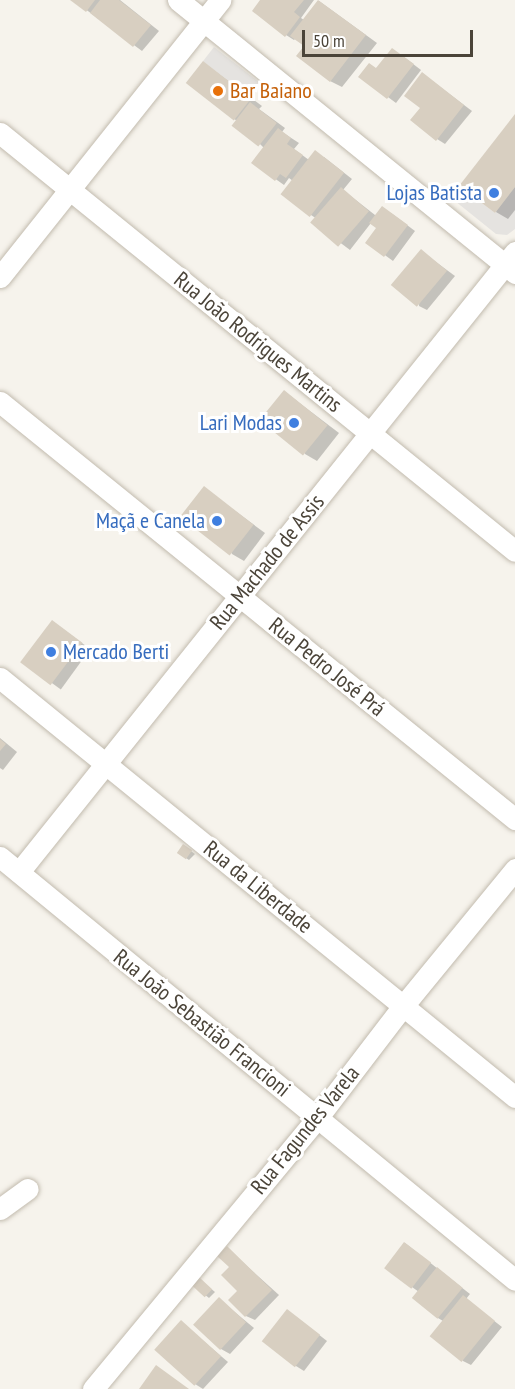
<!DOCTYPE html>
<html>
<head>
<meta charset="utf-8">
<style>
	body { margin:0 }
	#map { position:relative; width:515px; height:1389px; overflow:hidden; background:#f6f3ec; font-family:"PT Sans Narrow",sans-serif }
	div>[style] { position:absolute }
	.parking>* { inset:0; background:#e5e3e0; transform-origin:0 0 }
	.shadow>* { inset:0; background:#0003; transform-origin:0 0 }
	.building>* { inset:0; background:#d8cfc1; transform-origin:0 0 }
	.roads { filter:drop-shadow(0 0 2px #c2bbae) drop-shadow(0 0 2px #c2bbae) }
	.minor>* { height:21px; margin:-10.5px; padding:0 10.5px; transform-origin:10.5px; border-radius:10.5px; background:#fff }
	.dots>* { width:16px; height:16px; translate:-50% -50%; box-sizing:border-box; border:3px solid #fff; border-radius:50% }
	span { translate:-50% -50%; white-space:nowrap; text-align:center; line-height:1.15; -webkit-text-stroke:6px #fff; paint-order:stroke }
	.food-label { font-size:22px; color:#c56008 }
	.left { translate:0 -50%; text-align:left }
	.shop-label { font-size:22px; color:#366cbe }
	.right { translate:-100% -50%; text-align:right }
	.street-label { font-size:22px; color:#4b4439 }
	.scale { position:absolute; left:302px; top:30px; width:171px; height:27px; box-sizing:border-box; border:3px solid #4b4439; border-top:0; padding-left:8px; font-size:18px; line-height:21px; white-space:nowrap; color:#4b4439; -webkit-text-stroke:4px #fff; paint-order:stroke }
</style>
</head>
<body>
<div id="map">
	<div class="parking">
		<i style="left:214px;top:47px;width:60px;height:18px;rotate:38deg"></i>
		<i style="clip-path:polygon(459px 186px,495px 213px,515px 187px,515px 229px,507px 235px,496px 234px,450px 197px)"></i>
	</div>
	<div class="shadow">
		<i style="clip-path:polygon(73px 0,120px 0,159px 31px,142px 51px)"></i>
		<i style="clip-path:polygon(262px 0,314px 0,301px 18px,304px 20px,319px 1px,377px 43px,342px 87px,330px 81px,306px 46px,296px 38px,294px 40px,286px 35px)"></i>
		<i style="clip-path:polygon(400px 54px,421px 70px,396px 103px,361px 77px)"></i>
		<i style="clip-path:polygon(204px 63px,262px 106px,259px 109px,285px 128px,282px 132px,299px 143px,294px 149px,309px 160px,324px 157px,352px 179px,343px 190px,375px 215px,391px 213px,415px 231px,393px 261px,367px 242px,378px 228px,371px 223px,350px 250px,314px 223px,317px 219px,311px 215px,293px 181px,289px 178px,284px 185px,253px 163px,264px 148px,237px 121px,188px 83px)"></i>
		<i style="clip-path:polygon(423px 74px,472px 111px,445px 144px,437px 139px,422px 108px)"></i>
		<i style="clip-path:polygon(515px 116px,515px 210px,508px 219px,496px 212px)"></i>
		<i style="clip-path:polygon(421px 251px,455px 276px,427px 310px,419px 306px)"></i>
		<i style="clip-path:polygon(285px 392px,339px 433px,317px 461px,305px 454px)"></i>
		<i style="clip-path:polygon(204px 488px,265px 533px,244px 561px,232px 554px)"></i>
		<i style="left:53px;top:622px;width:46px;height:50px;rotate:36deg"></i>
		<i style="clip-path:polygon(0 738px,17px 752px,3px 770px,0 768px)"></i>
		<i style="clip-path:polygon(187px 848px,195px 854px,189px 860px,186px 858px)"></i>
		<i style="clip-path:polygon(405px 1243px,470px 1294px,466px 1299px,502px 1327px,471px 1365px,463px 1361px,443px 1321px,438px 1318px,419px 1292px,412px 1287px)"></i>
		<i style="clip-path:polygon(227px 1248px,279px 1295px,255px 1320px,246px 1316px)"></i>
		<i style="clip-path:polygon(203px 1282px,215px 1292px,209px 1298px,194px 1286px)"></i>
		<i style="clip-path:polygon(219px 1299px,254px 1328px,230px 1354px,221px 1349px)"></i>
		<i style="clip-path:polygon(295px 1316px,327px 1341px,304px 1371px,296px 1366px)"></i>
		<i style="clip-path:polygon(181px 1322px,228px 1362px,203px 1389px,195px 1384px)"></i>
	</div>
	<div class="building">
		<i style="clip-path:polygon(70px 0,95px 0,86px 12px)"></i>
		<i style="clip-path:polygon(100px 0,119px 0,151px 25px,133px 47px,90px 13px)"></i>
		<i style="clip-path:polygon(260px 0,304px 0,294px 12px,300px 17px,285px 37px,252px 11px)"></i>
		<i style="clip-path:polygon(318px 0,366px 35px,330px 82px,296px 56px,304px 46px,290px 36px)"></i>
		<i style="clip-path:polygon(392px 48px,414px 64px,387px 99px,358px 77px,369px 63px,376px 68px)"></i>
		<i style="left:203px;top:61px;width:61px;height:28px;rotate:38deg"></i>
		<i style="clip-path:polygon(422px 72px,464px 105px,436px 141px,410px 120px,420px 108px,404px 96px)"></i>
		<i style="left:250px;top:102px;width:34px;height:30px;rotate:38deg"></i>
		<i style="clip-path:polygon(515px 114px,515px 187px,495px 213px,459px 186px)"></i>
		<i style="clip-path:polygon(278px 128px,291px 138px,287px 144px,303px 155px,286px 178px,280px 174px,275px 181px,251px 163px)"></i>
		<i style="left:315px;top:150px;width:37px;height:56px;rotate:38deg"></i>
		<i style="left:341px;top:187px;width:37px;height:47px;rotate:41deg"></i>
		<i style="clip-path:polygon(382px 206px,408px 225px,384px 257px,365px 243px,376px 228px,369px 223px)"></i>
		<i style="left:421px;top:249px;width:34px;height:47px;rotate:40deg"></i>
		<i style="left:284px;top:390px;width:56px;height:39px;rotate:39deg"></i>
		<i style="left:204px;top:486px;width:63px;height:39px;rotate:38deg"></i>
		<i style="left:52px;top:620px;width:38px;height:53px;rotate:37deg"></i>
		<i style="clip-path:polygon(0 739px,6px 744px,0 751px)"></i>
		<i style="left:183px;top:844px;width:11px;height:11px;rotate:34deg"></i>
		<i style="left:404px;top:1242px;width:34px;height:33px;rotate:37deg"></i>
		<i style="clip-path:polygon(227px 1246px,272px 1290px,245px 1317px,228px 1300px,237px 1291px,221px 1275px,229px 1267px,217px 1256px)"></i>
		<i style="left:437px;top:1267px;width:33px;height:40px;rotate:39deg"></i>
		<i style="left:199px;top:1277px;width:18px;height:11px;rotate:43deg"></i>
		<i style="left:463px;top:1295px;width:41px;height:53px;rotate:39deg"></i>
		<i style="left:219px;top:1297px;width:37px;height:38px;rotate:43deg"></i>
		<i style="left:287px;top:1309px;width:42px;height:41px;rotate:38deg"></i>
		<i style="left:181px;top:1320px;width:54px;height:40px;rotate:42deg"></i>
		<i style="clip-path:polygon(156px 1365px,189px 1389px,139px 1389px)"></i>
	</div>
	<div class="roads">
		<div class="minor">
			<i style="left:178px;top:0;width:434px;rotate:39deg"></i>
			<i style="left:0;top:133px;width:663px;rotate:39.06deg"></i>
			<i style="left:0;top:277px;width:354px;rotate:-51.5deg"></i>
			<i style="left:0;top:402px;width:663px;rotate:39deg"></i>
			<i style="left:0;top:678px;width:664px;rotate:39.13deg"></i>
			<i style="left:0;top:857px;width:666px;rotate:39.4deg"></i>
			<i style="left:19px;top:872px;width:794px;rotate:-51.34deg"></i>
			<i style="left:0;top:1209px;width:34px;rotate:-36deg"></i>
			<i style="left:93px;top:1389px;width:353px;rotate:-50.4deg"></i>
			<i style="left:318px;top:1117px;width:140px;rotate:-52.6deg"></i>
			<i style="left:403px;top:1006px;width:177px;rotate:-50.7deg"></i>
		</div>
	</div>
	<div class="dots">
		<i style="left:218px;top:91px;background:#e8710a"></i>
		<i style="left:494px;top:193px;background:#3f7fe0"></i>
		<i style="left:294px;top:423px;background:#3f7fe0"></i>
		<i style="left:217px;top:521px;background:#3f7fe0"></i>
		<i style="left:51px;top:652px;background:#3f7fe0"></i>
	</div>
	<div class="food-label">
		<span class="left" style="left:230px;top:91px">Bar Baiano</span>
	</div>
	<div class="shop-label">
		<span class="right" style="left:482px;top:193px">Lojas Batista</span>
		<span class="right" style="left:282px;top:423px">Lari Modas</span>
		<span class="right" style="left:205px;top:521px">Maçã e Canela</span>
		<span class="left" style="left:63px;top:652px">Mercado Berti</span>
	</div>
	<div class="street-label">
		<span style="left:258px;top:342px;rotate:39deg">Rua João Rodrigues Martins</span>
		<span style="left:267px;top:562px;rotate:-51deg">Rua Machado de Assis</span>
		<span style="left:327px;top:667px;rotate:39deg">Rua Pedro José Prá</span>
		<span style="left:258px;top:887px;rotate:39deg">Rua da Liberdade</span>
		<span style="left:202px;top:1023px;rotate:39deg">Rua João Sebastião Francioni</span>
		<span style="left:305px;top:1130px;rotate:-51deg">Rua Fagundes Varela</span>
	</div>
	<div class="scale">50 m</div>
</div>
</body>
</html>
